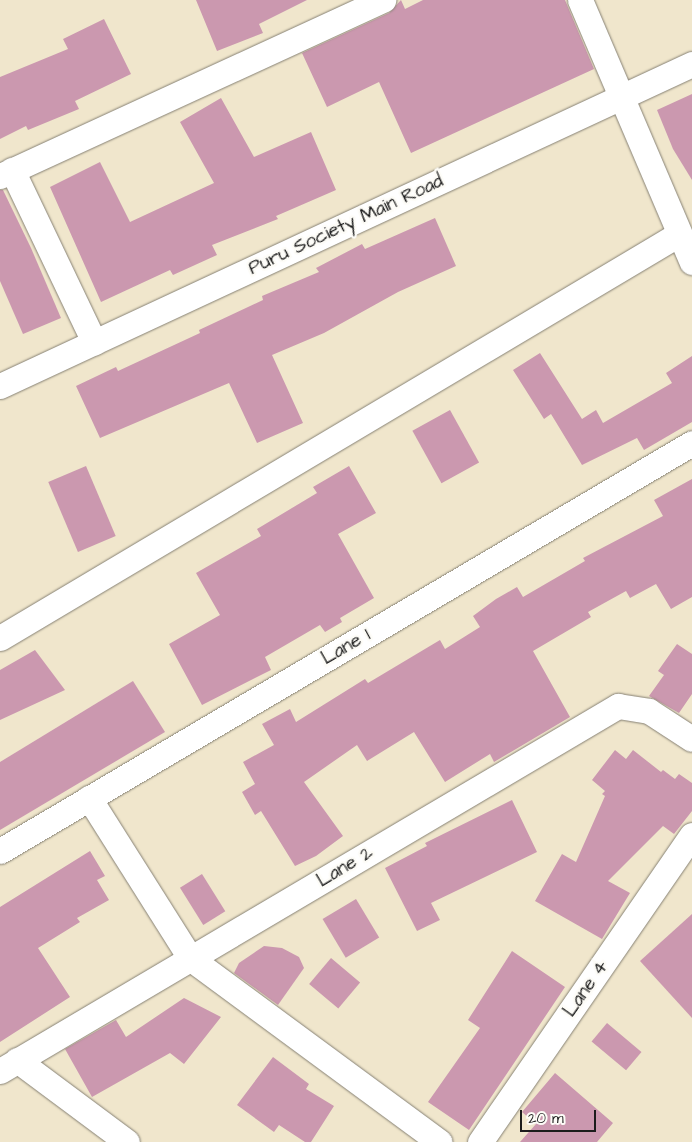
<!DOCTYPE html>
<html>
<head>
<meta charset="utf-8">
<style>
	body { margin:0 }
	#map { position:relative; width:692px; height:1142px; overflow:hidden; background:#f0e6cc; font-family:"Architects Daughter",sans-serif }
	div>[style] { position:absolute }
	.building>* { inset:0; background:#cb98af; transform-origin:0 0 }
	.roads { filter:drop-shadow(0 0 1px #868174) drop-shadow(0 0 1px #868174) }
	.minor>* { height:25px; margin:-12.5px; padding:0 12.5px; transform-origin:12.5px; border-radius:12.5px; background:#fff }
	span { translate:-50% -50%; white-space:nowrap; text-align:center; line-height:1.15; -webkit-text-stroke:5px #fdfcf7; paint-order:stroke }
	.street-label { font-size:19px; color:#1c1c1c }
	.scale { position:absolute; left:520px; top:1110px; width:76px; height:22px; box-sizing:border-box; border:2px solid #1c1c1c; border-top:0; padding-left:6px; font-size:15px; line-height:18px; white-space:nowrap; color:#1c1c1c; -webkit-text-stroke:4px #fdfcf7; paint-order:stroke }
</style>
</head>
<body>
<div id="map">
	<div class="building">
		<i style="clip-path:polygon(196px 0,307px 0,259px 24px,263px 33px,217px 51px)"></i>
		<i style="clip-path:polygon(401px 0,405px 9px,423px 0,565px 0,594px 69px,411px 153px,379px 82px,327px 107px,302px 53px,389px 13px)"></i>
		<i style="clip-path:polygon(104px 19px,131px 74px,75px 101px,79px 109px,28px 130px,26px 126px,0 139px,0 77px,68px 49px,63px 39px)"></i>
		<i style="clip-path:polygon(692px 94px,692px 180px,673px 149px,657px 110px)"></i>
		<i style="clip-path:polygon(221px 98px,254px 157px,311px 132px,336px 190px,276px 216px,278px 219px,212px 245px,217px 255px,173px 275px,170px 270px,101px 302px,50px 187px,100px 162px,130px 222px,214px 183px,180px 122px)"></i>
		<i style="clip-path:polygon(0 190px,3px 190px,31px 248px,61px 318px,23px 334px,0 281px)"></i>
		<i style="clip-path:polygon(435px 218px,456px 266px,398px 292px,324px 333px,272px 355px,303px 423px,257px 443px,229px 383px,100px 438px,76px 386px,116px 367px,118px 371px,200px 333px,199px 330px,263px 300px,262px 296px,319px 272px,316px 268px,362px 244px,365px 249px)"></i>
		<i style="clip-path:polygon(540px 353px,582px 419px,596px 410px,603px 423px,672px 383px,666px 373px,692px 356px,692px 422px,644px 450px,637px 438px,582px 465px,551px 414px,544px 419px,513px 370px)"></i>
		<i style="left:450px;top:410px;width:60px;height:43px;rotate:61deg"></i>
		<i style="left:86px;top:466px;width:76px;height:41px;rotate:67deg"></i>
		<i style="clip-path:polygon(349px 466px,376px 513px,338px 534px,374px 598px,340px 618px,342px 622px,325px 632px,320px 625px,265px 657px,271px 670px,202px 705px,169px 644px,220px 615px,196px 573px,261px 536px,257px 529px,317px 493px,313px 487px)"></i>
		<i style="clip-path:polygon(692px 479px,692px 597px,671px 609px,656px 584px,630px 598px,626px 591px,588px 612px,591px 617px,533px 651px,570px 717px,494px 762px,490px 754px,445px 782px,414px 732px,367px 761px,357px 745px,304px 782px,343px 836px,316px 856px,295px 866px,261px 811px,255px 815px,242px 792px,255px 784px,243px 762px,274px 745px,262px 724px,290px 709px,296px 722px,365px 679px,368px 683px,440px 640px,445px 649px,480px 627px,473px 616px,496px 599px,517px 587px,523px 597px,585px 561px,583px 558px,663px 516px,654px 500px)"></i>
		<i style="clip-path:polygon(677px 644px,692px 654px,692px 694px,679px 713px,649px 696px,664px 675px,658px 671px)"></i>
		<i style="clip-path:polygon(35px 650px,65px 690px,0 720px,0 670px)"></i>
		<i style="clip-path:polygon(133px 681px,165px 732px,0 830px,0 762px)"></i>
		<i style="clip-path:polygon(615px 750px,626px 759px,633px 750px,661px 772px,663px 770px,675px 779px,679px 774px,692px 783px,692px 811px,674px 834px,663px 826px,608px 881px,630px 893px,602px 939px,535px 901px,562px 854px,576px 862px,605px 796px,602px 794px,605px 791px,592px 780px)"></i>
		<i style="clip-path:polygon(512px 800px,537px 852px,431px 903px,440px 920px,417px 931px,385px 868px,427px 846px,425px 843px)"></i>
		<i style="clip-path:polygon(90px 851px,105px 876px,97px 880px,109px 900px,77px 918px,80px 922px,38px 948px,70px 997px,0 1042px,0 907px)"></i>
		<i style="left:202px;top:874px;width:44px;height:26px;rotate:58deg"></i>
		<i style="left:356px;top:899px;width:45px;height:39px;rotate:59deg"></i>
		<i style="clip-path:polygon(692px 914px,692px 1018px,640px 961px)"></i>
		<i style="clip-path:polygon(264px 946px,282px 948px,299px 957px,304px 968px,278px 1005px,234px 973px,239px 963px)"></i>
		<i style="clip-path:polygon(512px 951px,565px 987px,469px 1130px,428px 1102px,480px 1028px,468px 1020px)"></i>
		<i style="left:331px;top:958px;width:38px;height:34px;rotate:40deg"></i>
		<i style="clip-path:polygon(184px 998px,221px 1017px,184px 1064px,170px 1053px,92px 1097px,65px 1049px,116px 1020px,126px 1037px)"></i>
		<i style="left:607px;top:1023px;width:45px;height:24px;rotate:40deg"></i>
		<i style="clip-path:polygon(273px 1057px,309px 1084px,306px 1089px,334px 1106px,311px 1142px,305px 1142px,279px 1125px,274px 1132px,237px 1105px)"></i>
		<i style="clip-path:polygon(555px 1073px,613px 1123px,597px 1142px,520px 1142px,536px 1124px,522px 1112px)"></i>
	</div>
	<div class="roads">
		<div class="minor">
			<i style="left:580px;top:0;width:285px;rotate:66.9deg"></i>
			<i style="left:12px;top:170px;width:191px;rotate:64.5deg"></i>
			<i style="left:0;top:176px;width:422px;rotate:-24.7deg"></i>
			<i style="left:0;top:386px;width:763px;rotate:-24.95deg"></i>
			<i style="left:0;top:638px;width:790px;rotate:-30.75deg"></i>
			<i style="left:89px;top:798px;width:189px;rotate:57.7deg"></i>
			<i style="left:190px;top:958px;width:310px;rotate:36.4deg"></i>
			<i style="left:0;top:851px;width:803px;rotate:-30.52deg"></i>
			<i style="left:17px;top:1060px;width:137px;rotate:36.7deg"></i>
			<i style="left:0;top:1071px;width:718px;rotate:-30.57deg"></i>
			<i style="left:618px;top:706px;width:31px;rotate:9deg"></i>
			<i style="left:649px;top:711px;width:51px;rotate:33.1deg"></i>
			<i style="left:480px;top:1142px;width:373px;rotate:-55.4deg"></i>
		</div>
	</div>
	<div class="street-label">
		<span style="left:346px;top:225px;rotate:-25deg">Puru Society Main Road</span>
		<span style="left:346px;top:647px;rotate:-30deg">Lane 1</span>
		<span style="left:345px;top:867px;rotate:-31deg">Lane 2</span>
		<span style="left:586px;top:989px;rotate:-55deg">Lane 4</span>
	</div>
	<div class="scale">20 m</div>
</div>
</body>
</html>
